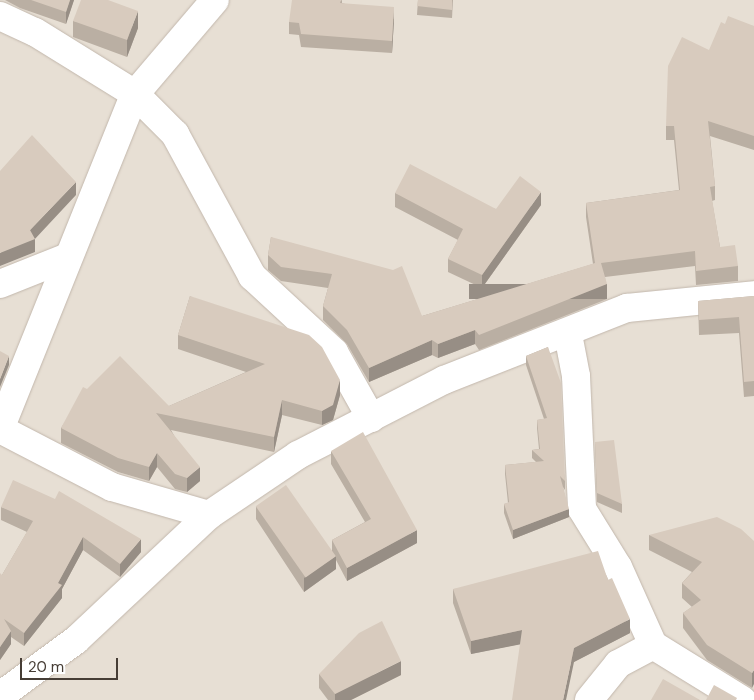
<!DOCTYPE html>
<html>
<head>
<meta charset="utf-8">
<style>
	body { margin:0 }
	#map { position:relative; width:754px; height:700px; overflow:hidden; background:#f3eee6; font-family:"DM Sans",sans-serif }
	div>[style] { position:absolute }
	.residential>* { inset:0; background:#e7dfd4; transform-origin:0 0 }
	.roads { filter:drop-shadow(0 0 1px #c2b7ac) drop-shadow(0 0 1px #c2b7ac) }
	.minor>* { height:28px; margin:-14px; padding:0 14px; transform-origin:14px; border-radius:14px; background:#fff }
	.wall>* { inset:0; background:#baafa3 }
	.shaded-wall>* { inset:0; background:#978e85; transform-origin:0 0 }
	.building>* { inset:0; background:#d8cbbe; transform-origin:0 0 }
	span { translate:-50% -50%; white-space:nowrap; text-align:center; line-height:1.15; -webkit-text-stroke:5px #fff; paint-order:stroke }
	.scale { position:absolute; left:20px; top:658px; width:98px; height:22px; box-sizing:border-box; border:2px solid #463d35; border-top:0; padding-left:6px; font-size:15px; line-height:18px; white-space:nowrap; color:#463d35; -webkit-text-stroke:4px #fff; paint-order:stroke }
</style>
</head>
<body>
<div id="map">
	<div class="residential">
		<i style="left:0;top:0;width:754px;height:700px"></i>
	</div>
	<div class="roads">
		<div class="minor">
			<i style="left:0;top:16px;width:38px;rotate:25deg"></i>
			<i style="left:35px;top:32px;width:118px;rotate:31.8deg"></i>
			<i style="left:135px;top:94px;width:57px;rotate:45deg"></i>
			<i style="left:175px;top:134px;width:162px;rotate:61.5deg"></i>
			<i style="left:252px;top:276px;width:112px;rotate:42.8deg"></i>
			<i style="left:334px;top:352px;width:76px;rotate:60.7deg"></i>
			<i style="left:0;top:284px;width:73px;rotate:-21.7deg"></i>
			<i style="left:568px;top:334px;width:43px;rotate:79.2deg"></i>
			<i style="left:576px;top:376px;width:133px;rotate:87.4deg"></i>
			<i style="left:582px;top:509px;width:68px;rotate:58.2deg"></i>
			<i style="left:618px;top:567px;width:85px;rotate:65.8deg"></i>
			<i style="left:0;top:429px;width:361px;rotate:-68.1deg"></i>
			<i style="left:135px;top:94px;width:123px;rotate:-49.6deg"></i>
			<i style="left:0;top:429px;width:126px;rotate:27.4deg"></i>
			<i style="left:112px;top:487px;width:101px;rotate:16.1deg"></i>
			<i style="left:0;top:696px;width:94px;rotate:-36.4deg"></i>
			<i style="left:76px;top:640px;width:183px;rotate:-43.2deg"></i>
			<i style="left:209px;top:515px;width:107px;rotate:-34deg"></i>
			<i style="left:298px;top:455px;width:164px;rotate:-27.2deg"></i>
			<i style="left:444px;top:380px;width:197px;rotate:-21.5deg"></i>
			<i style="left:627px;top:308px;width:128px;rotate:-5.8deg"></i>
			<i style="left:589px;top:700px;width:46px;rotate:-51.1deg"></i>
			<i style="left:618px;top:664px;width:40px;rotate:-28deg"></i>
			<i style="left:653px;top:645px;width:105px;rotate:31.7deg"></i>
		</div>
	</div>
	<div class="wall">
		<i style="clip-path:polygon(5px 0,74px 0,66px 24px,20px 8px)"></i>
		<i style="clip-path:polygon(342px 0,342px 3px,394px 19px,392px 53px,301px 47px,299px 35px,289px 34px,289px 22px)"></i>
		<i style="clip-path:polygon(418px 0,453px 0,452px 18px,417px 15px)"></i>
		<i style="clip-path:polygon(73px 21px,138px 28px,127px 57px,73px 37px)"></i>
		<i style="clip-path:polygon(725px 24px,754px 26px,754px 150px,710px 136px,715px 186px,715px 200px,712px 201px,720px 247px,738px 266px,738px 281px,696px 285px,695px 266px,605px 277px,607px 299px,479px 350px,475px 344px,438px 358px,432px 355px,369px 382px,347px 344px,323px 320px,323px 306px,328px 288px,281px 281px,268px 270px,268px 255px,271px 237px,422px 316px,593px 264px,586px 217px,586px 203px,679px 190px,674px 140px,666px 140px,666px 126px)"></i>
		<i style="clip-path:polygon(395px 193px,496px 209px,541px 205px,482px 288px,448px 272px,448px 259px,458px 240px,395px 207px)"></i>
		<i style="clip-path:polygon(190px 296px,340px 395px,333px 420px,322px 425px,282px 415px,274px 452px,171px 430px,200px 481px,187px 492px,175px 489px,157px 467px,149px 481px,118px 472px,61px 443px,61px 428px,87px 389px,169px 406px,246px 372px,178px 349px,178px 335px)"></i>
		<i style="clip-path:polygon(754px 296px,754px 396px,744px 397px,739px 333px,699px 335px,698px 301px)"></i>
		<i style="clip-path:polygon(548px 347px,565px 481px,565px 490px,563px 487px,569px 517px,513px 539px,504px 513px,504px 504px,508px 503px,505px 474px,505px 465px,536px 462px,532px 458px,532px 450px,539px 449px,537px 428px,537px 420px,544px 419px,526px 365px,526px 356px)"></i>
		<i style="clip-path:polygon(595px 442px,622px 504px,622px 513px,597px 502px)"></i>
		<i style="clip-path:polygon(331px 451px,417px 543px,347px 581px,336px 560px,336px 569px,304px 592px,256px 519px,256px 506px,332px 551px,332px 540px,365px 522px,331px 464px)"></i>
		<i style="clip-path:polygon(1px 507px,141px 552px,120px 577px,83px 550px,62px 589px,62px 598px,24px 646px,11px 637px,11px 644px,0 660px,2px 575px,27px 532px,1px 520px)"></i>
		<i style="clip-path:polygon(649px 535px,754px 541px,752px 688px,707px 660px,683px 628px,683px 613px,692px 607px,682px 598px,682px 583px,692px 572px,649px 550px)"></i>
		<i style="clip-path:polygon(608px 580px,630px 633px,574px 662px,520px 644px,471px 654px,453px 603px,453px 589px)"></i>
		<i style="clip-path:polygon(319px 674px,401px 675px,351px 700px,328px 700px,319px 688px)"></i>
	</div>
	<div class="shaded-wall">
		<i style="clip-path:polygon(70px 0,74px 0,66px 24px,66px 12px)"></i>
		<i style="clip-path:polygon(394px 7px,394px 19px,392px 53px,392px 41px)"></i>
		<i style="clip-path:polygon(138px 11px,138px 28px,127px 57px,127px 40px)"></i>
		<i style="clip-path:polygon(76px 182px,76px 195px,34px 240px,35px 239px,35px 252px,0 266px,0 253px,30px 230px)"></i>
		<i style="clip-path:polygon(541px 192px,541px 205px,482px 288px,482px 275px)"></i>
		<i style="left:607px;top:284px;width:15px;height:138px;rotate:90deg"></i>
		<i style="clip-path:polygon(475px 330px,475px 344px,438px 358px,438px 344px)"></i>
		<i style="clip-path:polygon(432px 340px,432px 355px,369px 382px,369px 368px)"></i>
		<i style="clip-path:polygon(9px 356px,9px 365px,0 387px,0 379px)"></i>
		<i style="clip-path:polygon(340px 380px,340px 395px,333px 420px,322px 425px,322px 411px)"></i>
		<i style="clip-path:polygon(282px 400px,282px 415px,274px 452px,274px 437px)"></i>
		<i style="clip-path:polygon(157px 453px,157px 467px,149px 481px,149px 467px)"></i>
		<i style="clip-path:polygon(200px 467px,200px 481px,187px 492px,187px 478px)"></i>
		<i style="clip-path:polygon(569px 509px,569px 517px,513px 539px,513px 530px)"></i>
		<i style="clip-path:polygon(417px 530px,417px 543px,347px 581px,347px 568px)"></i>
		<i style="clip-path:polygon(83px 537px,83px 550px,62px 589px,62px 598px,24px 646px,24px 633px,58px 583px)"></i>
		<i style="clip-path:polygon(141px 539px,141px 552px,120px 577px,120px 564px)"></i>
		<i style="clip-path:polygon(336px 556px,336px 569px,304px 592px,304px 578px)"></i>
		<i style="clip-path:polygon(630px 619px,630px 633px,574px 662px,566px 700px,563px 700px,574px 648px)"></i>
		<i style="clip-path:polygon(522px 630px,522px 644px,471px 654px,471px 641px)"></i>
		<i style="clip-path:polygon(11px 631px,11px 644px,0 660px,0 647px)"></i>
		<i style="clip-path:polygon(401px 661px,401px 675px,351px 700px,335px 700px,335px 694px)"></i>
		<i style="clip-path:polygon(754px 670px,754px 684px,752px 688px,752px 673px)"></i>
	</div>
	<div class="building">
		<i style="clip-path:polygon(31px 0,70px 0,66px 12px)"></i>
		<i style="clip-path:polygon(81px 0,108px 0,138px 11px,127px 40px,73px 21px)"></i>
		<i style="clip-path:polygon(292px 0,341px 0,340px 3px,394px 7px,392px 41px,301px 34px,299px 23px,289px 22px)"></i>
		<i style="clip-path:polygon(418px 0,452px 0,452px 10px,417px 6px)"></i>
		<i style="clip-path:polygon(728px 16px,754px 26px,754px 136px,708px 121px,715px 186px,710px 187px,720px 247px,735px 245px,738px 266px,696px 271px,695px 251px,601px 263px,607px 284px,479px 335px,475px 330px,438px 344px,432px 340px,369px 368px,347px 330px,323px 306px,332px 274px,281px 267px,268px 255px,271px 237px,393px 270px,402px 266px,422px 316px,595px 263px,586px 203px,680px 190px,674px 126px,666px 126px,668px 66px,682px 37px,709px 50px,721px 22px,725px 24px)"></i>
		<i style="clip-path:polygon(32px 135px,76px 182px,30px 230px,35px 239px,0 253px,0 171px)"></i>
		<i style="clip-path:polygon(410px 164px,496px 209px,520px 176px,541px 192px,482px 275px,448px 259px,463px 229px,395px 193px)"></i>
		<i style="clip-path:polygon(190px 296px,309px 335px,322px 347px,340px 380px,333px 405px,322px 411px,282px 400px,274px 437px,156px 413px,200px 467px,187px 478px,175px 474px,157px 453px,149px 467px,118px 458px,61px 428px,83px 387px,87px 389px,120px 356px,169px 406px,265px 364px,178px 335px)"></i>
		<i style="clip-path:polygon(754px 296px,754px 381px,744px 382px,739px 317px,699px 320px,698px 301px)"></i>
		<i style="clip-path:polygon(548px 347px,561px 383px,565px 481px,560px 476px,569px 509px,513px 530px,504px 504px,509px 502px,505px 465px,544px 461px,532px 450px,540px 449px,537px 420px,547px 418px,526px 356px)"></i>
		<i style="clip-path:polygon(0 351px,9px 356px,0 379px)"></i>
		<i style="clip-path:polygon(363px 432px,417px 530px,347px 568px,332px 540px,371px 519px,331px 451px)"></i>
		<i style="clip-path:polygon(614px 440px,622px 504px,597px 493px,595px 442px)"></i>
		<i style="clip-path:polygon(13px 480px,55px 499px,59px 491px,141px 539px,120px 564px,83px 537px,58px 583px,62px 585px,24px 633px,4px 619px,11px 631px,0 647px,0 573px,2px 575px,33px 521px,1px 507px)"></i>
		<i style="left:286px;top:485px;width:87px;height:37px;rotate:55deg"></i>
		<i style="clip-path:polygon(717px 517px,741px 529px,754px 541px,754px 670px,752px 673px,707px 645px,683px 613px,701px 600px,682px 583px,702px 562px,649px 535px)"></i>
		<i style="clip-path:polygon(598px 551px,608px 580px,612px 578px,630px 619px,574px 648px,563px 700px,512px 700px,522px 630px,471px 641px,453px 589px)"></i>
		<i style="clip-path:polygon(382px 621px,401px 661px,335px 694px,319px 674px,359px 633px)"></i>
		<i style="clip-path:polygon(663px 679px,700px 700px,651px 700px)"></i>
		<i style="clip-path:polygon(714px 685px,737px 698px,736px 700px,706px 700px)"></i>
	</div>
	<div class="scale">20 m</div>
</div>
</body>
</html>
